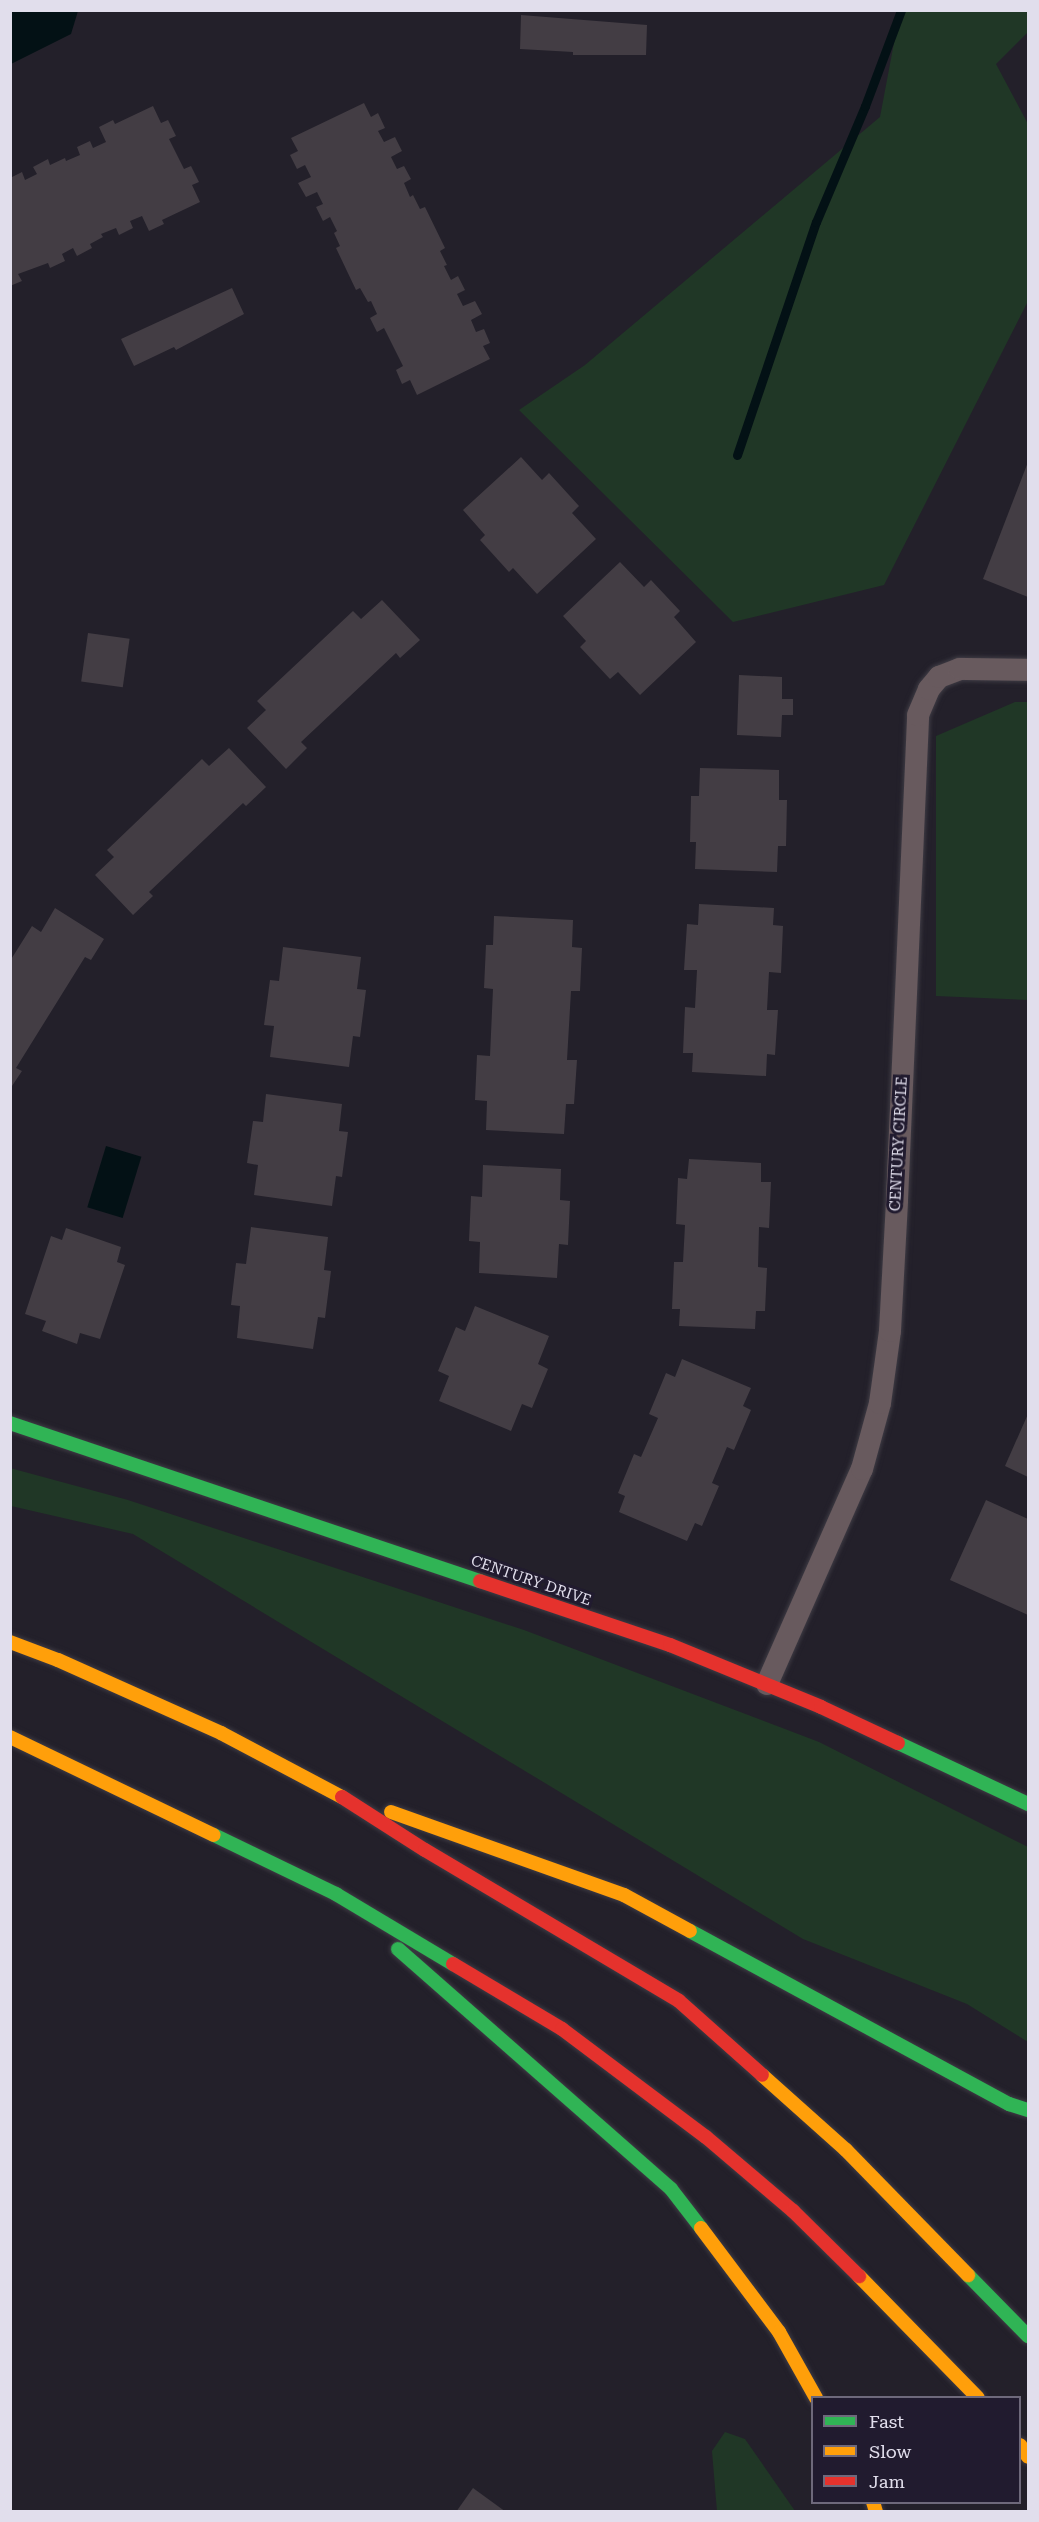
<!DOCTYPE html>
<html>
<head>
<meta charset="utf-8">
<style>
	body { margin:0 }
	#map { position:relative; width:1039px; height:2522px; overflow:hidden; background:#23202a; font-family:"Roboto Serif",serif }
	div>[style] { position:absolute }
	.green>* { inset:0; background:#203726 }
	.water>* { inset:0; background:#031115; transform-origin:0 0 }
	.stream>* { height:9px; margin:-4.5px; padding:0 4.5px; transform-origin:4.5px; border-radius:4.5px; background:#031115 }
	.building>* { inset:0; background:#433d44; transform-origin:0 0 }
	.roads { filter:drop-shadow(0 0 2px #3e3b44) drop-shadow(0 0 2px #3e3b44) }
	.street>* { height:22px; margin:-11px; padding:0 11px; transform-origin:11px; border-radius:11px; background:#685a5e }
	.fast>* { height:14px; margin:-7px; padding:0 7px; transform-origin:7px; border-radius:7px; background:#30b455 }
	.slow>* { height:14px; margin:-7px; padding:0 7px; transform-origin:7px; border-radius:7px; background:#ff9f0a }
	.jam>* { height:14px; margin:-7px; padding:0 7px; transform-origin:7px; border-radius:7px; background:#e5322d }
	span { translate:-50% -50%; white-space:nowrap; text-align:center; line-height:1.15; -webkit-text-stroke:6px #211b2f; paint-order:stroke }
	.street-label { font-size:15px; color:#e1deec }
	.frame { position:absolute; inset:0; border:12px solid #e1deec; pointer-events:none }
	.legend { position:absolute; left:811px; top:2396px; width:210px; height:108px; box-sizing:border-box; background:#211b2f; border:2px solid #6e697b; margin:0; padding:8px 10px; list-style:none; font-size:18px; color:#e1deec }
	.legend li { display:flex; align-items:center; gap:12px; height:30px }
	.legend b { width:30px; border:2px solid #6e697b }
</style>
</head>
<body>
<div id="map">
	<div class="green">
		<i style="clip-path:polygon(900px 11px,1028px 11px,1028px 32px,996px 64px,1028px 124px,1028px 301px,884px 585px,733px 622px,519px 410px,585px 365px,880px 117px)"></i>
		<i style="clip-path:polygon(1015px 702px,1028px 702px,1028px 1000px,936px 996px,936px 736px)"></i>
		<i style="clip-path:polygon(10px 1468px,128px 1500px,524px 1630px,819px 1742px,1028px 1847px,1028px 2042px,967px 2004px,803px 1939px,133px 1534px,11px 1506px)"></i>
		<i style="clip-path:polygon(725px 2432px,745px 2439px,795px 2511px,717px 2511px,712px 2451px)"></i>
	</div>
	<div class="water">
		<i style="clip-path:polygon(10px 11px,11px 10px,78px 11px,71px 34px,11px 64px)"></i>
		<i style="left:106px;top:1146px;width:37px;height:64px;rotate:17deg"></i>
	</div>
	<div class="stream">
		<i style="left:737px;top:455px;width:246px;rotate:-71.3deg"></i>
		<i style="left:816px;top:222px;width:126px;rotate:-67.1deg"></i>
		<i style="left:865px;top:106px;width:103px;rotate:-69.4deg"></i>
	</div>
	<div class="building">
		<i style="clip-path:polygon(521px 15px,647px 25px,646px 55px,573px 55px,573px 52px,520px 49px)"></i>
		<i style="clip-path:polygon(364px 103px,371px 117px,378px 113px,385px 128px,378px 131px,384px 142px,395px 137px,402px 151px,391px 157px,397px 169px,404px 166px,411px 179px,404px 183px,410px 197px,413px 195px,420px 209px,425px 207px,445px 248px,440px 251px,447px 265px,444px 266px,451px 280px,458px 276px,465px 290px,457px 294px,463px 306px,475px 301px,482px 314px,471px 320px,476px 332px,484px 329px,490px 343px,483px 346px,490px 359px,417px 395px,410px 380px,402px 384px,396px 370px,403px 366px,384px 328px,377px 332px,370px 318px,377px 314px,371px 301px,368px 302px,360px 288px,356px 290px,336px 248px,340px 246px,334px 233px,337px 231px,330px 217px,323px 221px,316px 207px,323px 204px,317px 192px,306px 197px,298px 183px,311px 177px,305px 165px,297px 169px,290px 155px,298px 151px,291px 138px)"></i>
		<i style="clip-path:polygon(153px 106px,161px 123px,168px 120px,176px 136px,169px 139px,184px 169px,191px 166px,199px 182px,192px 185px,200px 202px,162px 220px,164px 224px,149px 231px,142px 216px,130px 221px,133px 228px,119px 235px,116px 228px,101px 234px,103px 237px,90px 244px,92px 248px,77px 256px,73px 248px,62px 254px,65px 261px,50px 268px,48px 263px,18px 274px,22px 281px,10px 286px,10px 178px,22px 172px,25px 180px,37px 174px,33px 167px,48px 159px,50px 165px,65px 158px,66px 161px,80px 155px,77px 147px,90px 141px,93px 148px,106px 142px,99px 127px,113px 120px,115px 124px)"></i>
		<i style="clip-path:polygon(232px 288px,244px 314px,176px 350px,174px 347px,134px 366px,121px 339px)"></i>
		<i style="clip-path:polygon(521px 457px,542px 480px,549px 473px,579px 506px,572px 513px,596px 539px,537px 594px,513px 568px,509px 572px,480px 540px,485px 535px,463px 510px)"></i>
		<i style="clip-path:polygon(1028px 462px,1028px 597px,983px 579px)"></i>
		<i style="clip-path:polygon(620px 562px,644px 587px,651px 580px,680px 611px,674px 617px,696px 642px,640px 695px,618px 672px,610px 679px,580px 647px,586px 641px,563px 616px)"></i>
		<i style="clip-path:polygon(382px 600px,420px 640px,400px 658px,396px 653px,301px 742px,307px 748px,286px 769px,247px 728px,266px 710px,257px 701px,353px 611px,361px 619px)"></i>
		<i style="left:88px;top:633px;width:42px;height:49px;rotate:8deg"></i>
		<i style="clip-path:polygon(739px 675px,782px 677px,782px 699px,793px 699px,793px 715px,782px 715px,781px 737px,737px 735px)"></i>
		<i style="clip-path:polygon(229px 748px,266px 787px,246px 806px,243px 803px,149px 892px,153px 896px,133px 915px,95px 875px,114px 857px,107px 850px,202px 759px,209px 766px)"></i>
		<i style="clip-path:polygon(700px 768px,779px 770px,779px 800px,787px 800px,786px 846px,778px 846px,777px 872px,695px 869px,696px 842px,690px 842px,691px 796px,699px 796px)"></i>
		<i style="clip-path:polygon(699px 904px,774px 908px,773px 925px,783px 926px,781px 973px,769px 972px,767px 1010px,778px 1010px,775px 1055px,767px 1054px,766px 1076px,692px 1072px,693px 1053px,683px 1053px,685px 1007px,695px 1008px,697px 970px,684px 970px,687px 924px,698px 925px)"></i>
		<i style="clip-path:polygon(55px 908px,104px 939px,91px 960px,85px 957px,16px 1068px,22px 1071px,10px 1089px,10px 961px,32px 926px,41px 932px)"></i>
		<i style="clip-path:polygon(494px 916px,573px 920px,572px 947px,582px 948px,580px 991px,571px 991px,567px 1060px,577px 1060px,574px 1104px,566px 1104px,564px 1134px,486px 1130px,487px 1101px,475px 1100px,477px 1055px,490px 1056px,493px 989px,484px 988px,486px 945px,493px 945px)"></i>
		<i style="clip-path:polygon(283px 947px,361px 957px,357px 989px,366px 990px,360px 1037px,353px 1036px,349px 1067px,270px 1057px,274px 1026px,264px 1025px,270px 980px,279px 981px)"></i>
		<i style="clip-path:polygon(266px 1094px,342px 1104px,339px 1131px,348px 1132px,342px 1177px,336px 1176px,332px 1206px,254px 1195px,258px 1165px,247px 1163px,253px 1121px,263px 1122px)"></i>
		<i style="clip-path:polygon(689px 1159px,761px 1163px,761px 1182px,771px 1182px,769px 1228px,759px 1227px,758px 1267px,767px 1268px,765px 1311px,756px 1311px,755px 1329px,679px 1326px,680px 1309px,672px 1309px,674px 1262px,683px 1262px,685px 1225px,676px 1224px,678px 1178px,687px 1179px)"></i>
		<i style="clip-path:polygon(483px 1165px,561px 1169px,560px 1200px,570px 1201px,568px 1245px,559px 1244px,557px 1278px,479px 1273px,480px 1242px,469px 1241px,471px 1196px,482px 1197px)"></i>
		<i style="clip-path:polygon(251px 1227px,328px 1237px,324px 1270px,331px 1271px,325px 1318px,318px 1317px,313px 1349px,237px 1338px,240px 1306px,231px 1305px,236px 1263px,246px 1264px)"></i>
		<i style="clip-path:polygon(66px 1228px,121px 1247px,117px 1262px,125px 1265px,100px 1339px,80px 1333px,77px 1344px,42px 1331px,46px 1321px,25px 1314px,51px 1236px,62px 1240px)"></i>
		<i style="clip-path:polygon(475px 1306px,549px 1336px,538px 1364px,548px 1369px,532px 1408px,522px 1404px,511px 1431px,439px 1401px,449px 1376px,438px 1371px,456px 1327px,465px 1331px)"></i>
		<i style="clip-path:polygon(682px 1359px,751px 1388px,743px 1406px,751px 1410px,734px 1450px,727px 1447px,712px 1483px,719px 1486px,702px 1526px,695px 1523px,687px 1541px,619px 1512px,625px 1496px,618px 1493px,634px 1454px,641px 1457px,658px 1418px,649px 1414px,666px 1373px,675px 1377px)"></i>
		<i style="clip-path:polygon(1028px 1414px,1028px 1477px,1005px 1466px)"></i>
		<i style="clip-path:polygon(986px 1500px,1028px 1519px,1028px 1615px,950px 1580px)"></i>
		<i style="clip-path:polygon(473px 2488px,506px 2512px,456px 2512px)"></i>
	</div>
	<div class="roads">
		<div class="street">
			<i style="left:767px;top:1684px;width:235px;rotate:-66.2deg"></i>
			<i style="left:862px;top:1469px;width:68px;rotate:-74.7deg"></i>
			<i style="left:880px;top:1403px;width:73px;rotate:-82.1deg"></i>
			<i style="left:890px;top:1331px;width:131px;rotate:-86.9deg"></i>
			<i style="left:897px;top:1200px;width:485px;rotate:-87.5deg"></i>
			<i style="left:918px;top:715px;width:28px;rotate:-67deg"></i>
			<i style="left:929px;top:689px;width:16px;rotate:-50deg"></i>
			<i style="left:939px;top:677px;width:22px;rotate:-21deg"></i>
			<i style="left:960px;top:669px;width:68px;rotate:0.8deg"></i>
		</div>
		<div class="fast">
			<i style="left:10px;top:1423px;width:496px;rotate:18.6deg"></i>
			<i style="left:898px;top:1743px;width:144px;rotate:25.1deg"></i>
			<i style="left:214px;top:1835px;width:136px;rotate:25.8deg"></i>
			<i style="left:336px;top:1894px;width:136px;rotate:30.9deg"></i>
			<i style="left:690px;top:1931px;width:363px;rotate:28.5deg"></i>
			<i style="left:1009px;top:2104px;width:20px;rotate:18deg"></i>
			<i style="left:398px;top:1949px;width:363px;rotate:41.3deg"></i>
			<i style="left:671px;top:2189px;width:49px;rotate:52.4deg"></i>
			<i style="left:968px;top:2275px;width:86px;rotate:45.5deg"></i>
		</div>
		<div class="slow">
			<i style="left:10px;top:1642px;width:51px;rotate:20.6deg"></i>
			<i style="left:58px;top:1660px;width:179px;rotate:24.1deg"></i>
			<i style="left:221px;top:1733px;width:137px;rotate:27.9deg"></i>
			<i style="left:10px;top:1737px;width:226px;rotate:25.7deg"></i>
			<i style="left:391px;top:1812px;width:247px;rotate:19.6deg"></i>
			<i style="left:624px;top:1895px;width:75px;rotate:28.6deg"></i>
			<i style="left:762px;top:2075px;width:113px;rotate:41.8deg"></i>
			<i style="left:846px;top:2150px;width:175px;rotate:45.7deg"></i>
			<i style="left:701px;top:2228px;width:130px;rotate:53.1deg"></i>
			<i style="left:779px;top:2332px;width:76px;rotate:60.7deg"></i>
			<i style="left:859px;top:2276px;width:170px;rotate:45.7deg"></i>
			<i style="left:1020px;top:2445px;width:14px;rotate:56deg"></i>
			<i style="left:873px;top:2502px;width:10px;rotate:73deg"></i>
		</div>
		<div class="jam">
			<i style="left:480px;top:1581px;width:200px;rotate:18.6deg"></i>
			<i style="left:670px;top:1645px;width:163px;rotate:22.3deg"></i>
			<i style="left:821px;top:1707px;width:85px;rotate:25.1deg"></i>
			<i style="left:342px;top:1797px;width:98px;rotate:32.6deg"></i>
			<i style="left:425px;top:1850px;width:295px;rotate:30.7deg"></i>
			<i style="left:679px;top:2001px;width:111px;rotate:41.7deg"></i>
			<i style="left:453px;top:1964px;width:127px;rotate:30.8deg"></i>
			<i style="left:562px;top:2029px;width:180px;rotate:36.9deg"></i>
			<i style="left:706px;top:2137px;width:114px;rotate:40.4deg"></i>
			<i style="left:793px;top:2211px;width:93px;rotate:44.6deg"></i>
		</div>
	</div>
	<div class="street-label">
		<span style="left:899px;top:1144px;rotate:-87deg">CENTURY CIRCLE</span>
		<span style="left:531px;top:1581px;rotate:19deg">CENTURY DRIVE</span>
	</div>
	<div class="frame"></div>
	<ul class="legend">
	<li><b style="height:8px;background:#30b455"></b>Fast</li>
	<li><b style="height:8px;background:#ff9f0a"></b>Slow</li>
	<li><b style="height:8px;background:#e5322d"></b>Jam</li>
	</ul>
</div>
</body>
</html>
